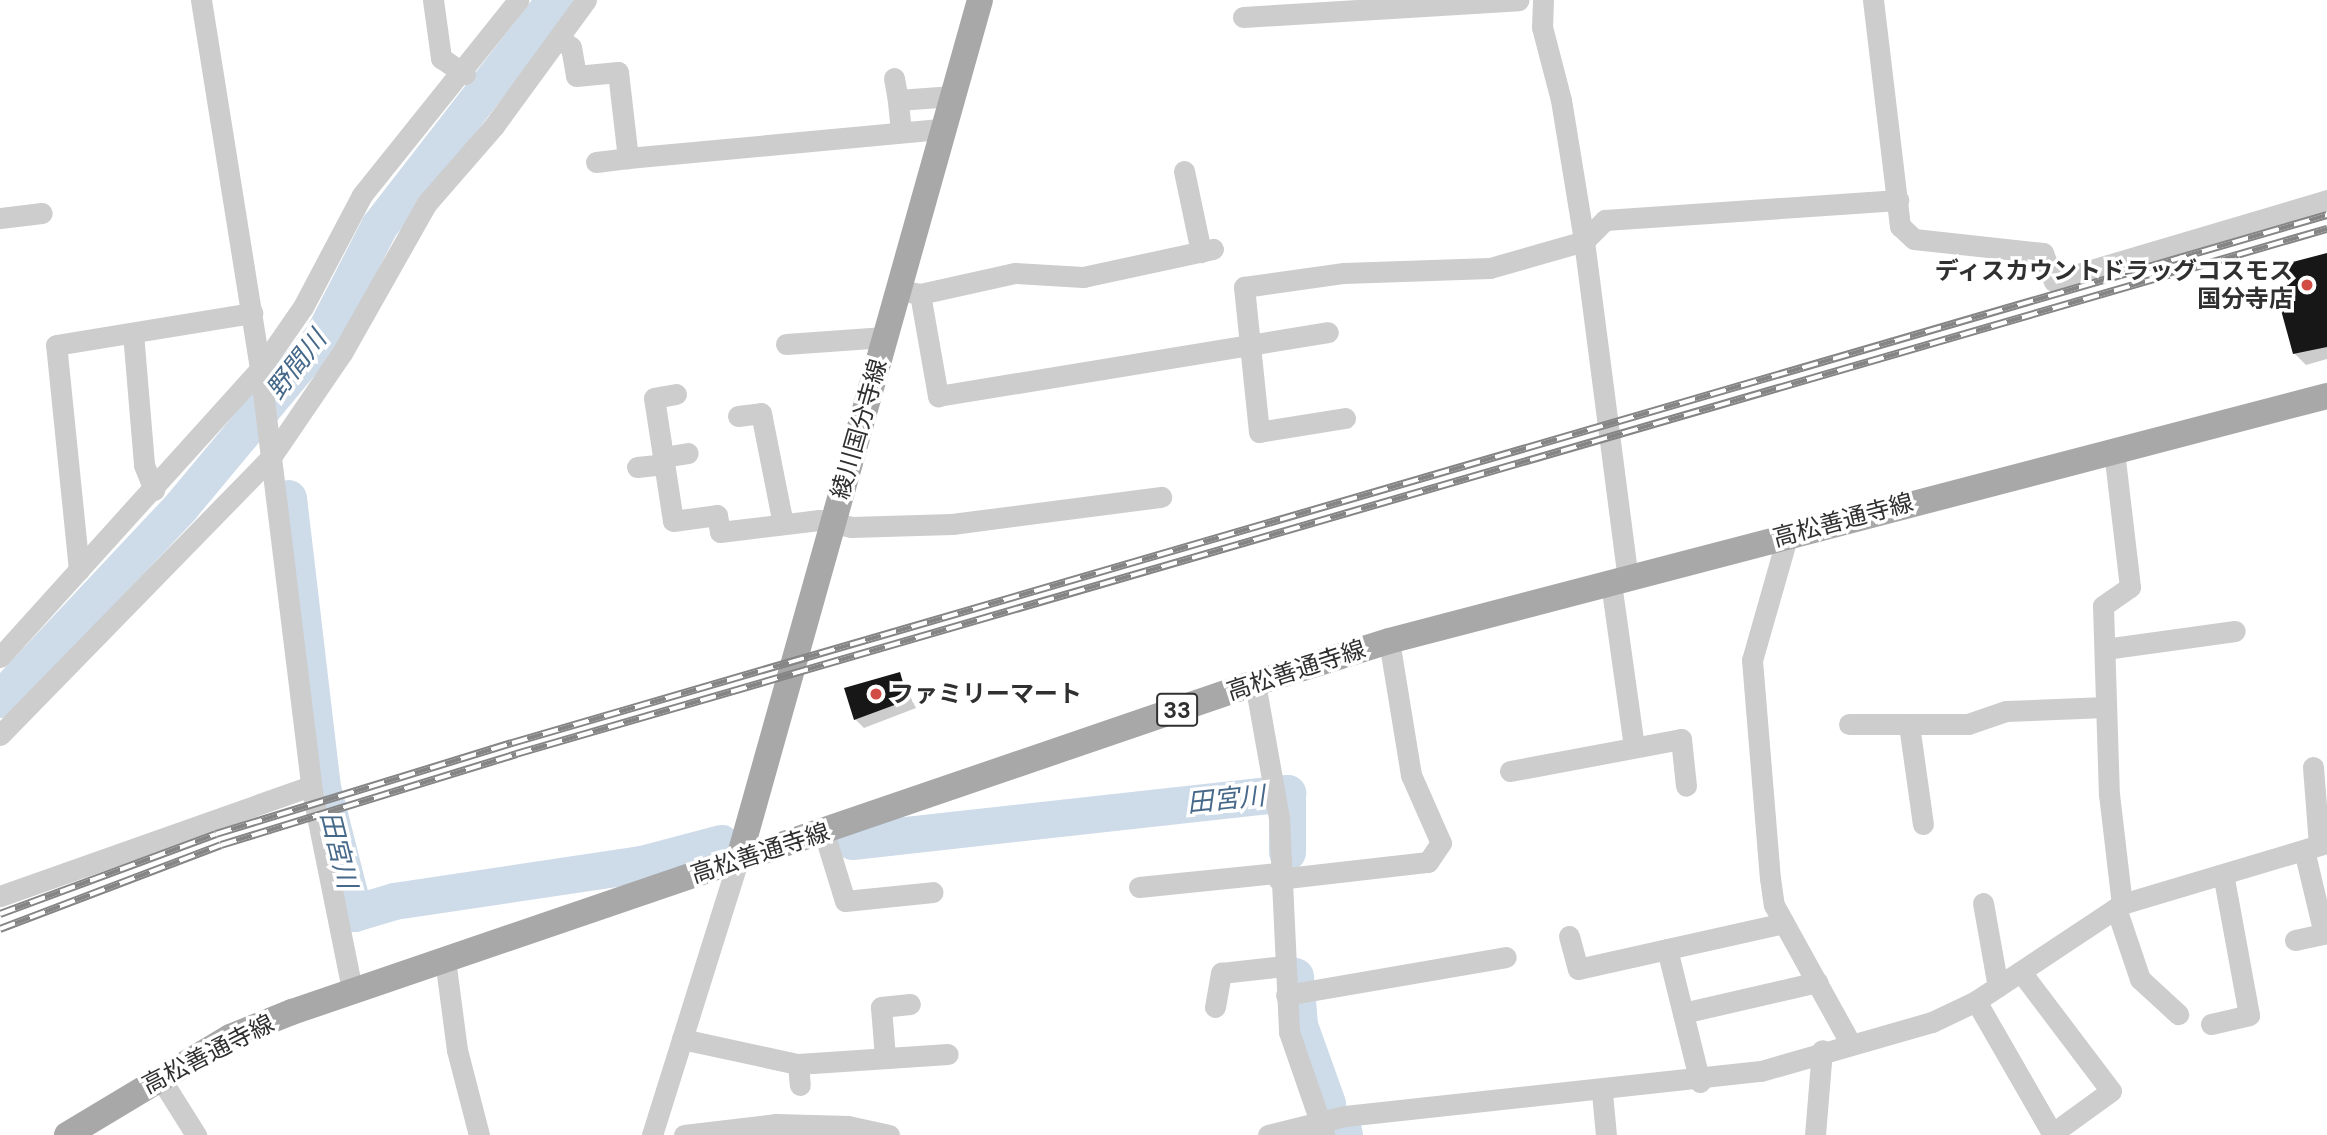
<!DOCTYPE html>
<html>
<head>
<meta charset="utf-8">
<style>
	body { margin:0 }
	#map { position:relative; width:2327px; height:1135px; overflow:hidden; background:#fff; font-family:"DM Sans","Noto Sans JP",sans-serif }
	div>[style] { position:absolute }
	.shadow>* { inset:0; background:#0003 }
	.river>* { height:37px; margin:-18.5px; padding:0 18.5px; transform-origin:18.5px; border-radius:18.5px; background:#cedbe9 }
	.building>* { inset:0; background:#171717 }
	.minor>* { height:21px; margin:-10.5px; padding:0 10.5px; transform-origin:10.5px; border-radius:10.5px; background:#cdcdcd }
	.major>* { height:26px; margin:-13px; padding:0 13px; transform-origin:13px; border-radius:13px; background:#a8a8a8 }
	.rail>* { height:8px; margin-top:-4px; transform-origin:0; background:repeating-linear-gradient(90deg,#fff 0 16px,#858585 0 32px); box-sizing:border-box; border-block:2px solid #858585 }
	.dots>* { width:19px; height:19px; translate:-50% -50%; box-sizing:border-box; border:4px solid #fff; border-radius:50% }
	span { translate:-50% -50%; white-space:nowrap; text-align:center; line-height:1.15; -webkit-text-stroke:7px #fff; paint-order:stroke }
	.shield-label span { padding:2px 5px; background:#fff; border:2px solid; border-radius:5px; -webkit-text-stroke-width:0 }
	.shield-label { font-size:23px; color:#303030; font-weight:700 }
	.poi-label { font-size:24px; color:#303030; font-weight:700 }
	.right { translate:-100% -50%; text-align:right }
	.left { translate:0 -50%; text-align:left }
	.street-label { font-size:24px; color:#303030 }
	.water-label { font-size:26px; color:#466889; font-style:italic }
</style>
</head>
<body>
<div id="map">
	<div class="shadow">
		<i style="clip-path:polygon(2327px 255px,2327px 359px,2306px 365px,2295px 354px,2295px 306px)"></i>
		<i style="clip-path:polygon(899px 674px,916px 708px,864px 728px,855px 719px)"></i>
	</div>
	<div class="river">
		<i style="left:288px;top:498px;width:291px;rotate:83.3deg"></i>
		<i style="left:322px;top:787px;width:130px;rotate:75.7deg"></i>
		<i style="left:354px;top:913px;width:42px;rotate:-16.7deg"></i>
		<i style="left:394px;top:901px;width:251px;rotate:-8.5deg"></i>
		<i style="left:642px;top:864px;width:82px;rotate:-14.9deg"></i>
		<i style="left:0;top:699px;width:265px;rotate:-46.8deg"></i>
		<i style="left:181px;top:506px;width:220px;rotate:-50.2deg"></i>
		<i style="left:322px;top:337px;width:125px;rotate:-62.8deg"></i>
		<i style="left:379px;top:226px;width:286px;rotate:-52.2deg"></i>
		<i style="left:852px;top:841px;width:438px;rotate:-6.3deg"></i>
		<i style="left:1287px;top:793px;width:59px;rotate:90deg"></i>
		<i style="left:1295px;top:976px;width:49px;rotate:85.3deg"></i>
		<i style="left:1299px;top:1025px;width:83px;rotate:70.3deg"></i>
		<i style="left:1343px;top:1130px;width:5px;rotate:79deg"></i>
	</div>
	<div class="building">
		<i style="clip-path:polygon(2327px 253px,2327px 347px,2293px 354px,2281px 310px,2293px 305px,2281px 265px)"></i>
		<i style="clip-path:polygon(900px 672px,908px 700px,854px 720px,844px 688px)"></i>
	</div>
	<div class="minor">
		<i style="left:201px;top:0;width:381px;rotate:80.9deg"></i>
		<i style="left:261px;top:376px;width:413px;rotate:83deg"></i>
		<i style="left:311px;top:786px;width:208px;rotate:78.6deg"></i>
		<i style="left:433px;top:0;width:59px;rotate:82.1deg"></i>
		<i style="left:441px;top:58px;width:29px;rotate:34deg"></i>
		<i style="left:1543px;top:0;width:27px;rotate:92deg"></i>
		<i style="left:1542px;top:27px;width:75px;rotate:75.4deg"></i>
		<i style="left:1561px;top:100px;width:143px;rotate:80.7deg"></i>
		<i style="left:1584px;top:241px;width:340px;rotate:82.6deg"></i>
		<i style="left:1873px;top:0;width:228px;rotate:83.2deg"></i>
		<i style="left:1900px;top:226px;width:19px;rotate:43deg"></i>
		<i style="left:1914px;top:239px;width:130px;rotate:6.2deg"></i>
		<i style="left:2043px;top:253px;width:30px;rotate:69deg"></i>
		<i style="left:2054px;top:281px;width:285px;rotate:-16.5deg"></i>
		<i style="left:1243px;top:17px;width:276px;rotate:-3.5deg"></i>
		<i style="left:559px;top:39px;width:14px;rotate:34deg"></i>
		<i style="left:571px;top:47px;width:29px;rotate:80deg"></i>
		<i style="left:576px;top:76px;width:42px;rotate:-5.4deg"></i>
		<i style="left:618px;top:72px;width:87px;rotate:83.4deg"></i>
		<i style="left:628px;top:158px;width:316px;rotate:-5.3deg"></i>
		<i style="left:894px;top:78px;width:22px;rotate:80deg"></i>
		<i style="left:901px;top:131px;width:31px;rotate:-96deg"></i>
		<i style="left:898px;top:100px;width:55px;rotate:-4.2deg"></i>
		<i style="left:596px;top:162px;width:32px;rotate:-7deg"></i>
		<i style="left:1184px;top:171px;width:83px;rotate:78.1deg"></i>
		<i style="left:0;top:218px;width:42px;rotate:-6.8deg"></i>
		<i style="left:898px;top:290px;width:22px;rotate:10deg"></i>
		<i style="left:920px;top:294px;width:104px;rotate:80deg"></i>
		<i style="left:938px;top:396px;width:395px;rotate:-9.3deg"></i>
		<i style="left:920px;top:294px;width:97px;rotate:-12.5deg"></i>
		<i style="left:1015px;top:273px;width:68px;rotate:3.4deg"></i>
		<i style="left:1083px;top:277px;width:133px;rotate:-12.2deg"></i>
		<i style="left:133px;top:333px;width:132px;rotate:85.2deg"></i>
		<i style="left:144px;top:465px;width:27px;rotate:68deg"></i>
		<i style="left:786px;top:344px;width:99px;rotate:-4deg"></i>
		<i style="left:676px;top:394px;width:22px;rotate:170deg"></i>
		<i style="left:654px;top:398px;width:124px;rotate:81.2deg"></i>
		<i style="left:673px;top:521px;width:44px;rotate:-7.8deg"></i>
		<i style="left:717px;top:515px;width:17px;rotate:80deg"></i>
		<i style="left:720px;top:532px;width:100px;rotate:-6.9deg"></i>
		<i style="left:819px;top:520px;width:33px;rotate:12deg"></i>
		<i style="left:851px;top:527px;width:101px;rotate:-1.7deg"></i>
		<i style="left:952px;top:524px;width:211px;rotate:-7.4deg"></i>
		<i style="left:738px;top:416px;width:23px;rotate:-7deg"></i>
		<i style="left:761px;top:413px;width:113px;rotate:78.8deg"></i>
		<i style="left:1345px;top:418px;width:87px;rotate:170.8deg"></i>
		<i style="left:1259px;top:432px;width:146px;rotate:-95.9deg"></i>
		<i style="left:1244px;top:287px;width:101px;rotate:-8deg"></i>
		<i style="left:1344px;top:273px;width:146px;rotate:-2deg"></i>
		<i style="left:1490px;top:268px;width:98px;rotate:-16deg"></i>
		<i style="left:1584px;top:241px;width:30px;rotate:-45deg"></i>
		<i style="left:1605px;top:220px;width:294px;rotate:-3.9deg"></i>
		<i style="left:2114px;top:451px;width:137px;rotate:83.3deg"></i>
		<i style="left:2130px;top:587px;width:33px;rotate:145deg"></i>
		<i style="left:2103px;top:606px;width:188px;rotate:88.2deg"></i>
		<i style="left:2109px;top:794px;width:111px;rotate:83.3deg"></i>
		<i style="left:663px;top:457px;width:25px;rotate:-9deg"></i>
		<i style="left:637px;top:467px;width:27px;rotate:-6deg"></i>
		<i style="left:1788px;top:534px;width:131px;rotate:105.9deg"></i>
		<i style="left:1752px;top:660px;width:219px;rotate:85.3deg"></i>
		<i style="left:1770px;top:878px;width:27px;rotate:82deg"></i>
		<i style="left:1774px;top:905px;width:155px;rotate:61.1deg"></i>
		<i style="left:79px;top:570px;width:226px;rotate:-95.8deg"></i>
		<i style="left:56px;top:345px;width:199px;rotate:-9.3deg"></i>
		<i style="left:1611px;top:583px;width:165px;rotate:82deg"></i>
		<i style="left:2105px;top:649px;width:131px;rotate:-7.9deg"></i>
		<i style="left:0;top:657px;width:388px;rotate:-47.9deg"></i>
		<i style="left:260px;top:369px;width:75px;rotate:-55.3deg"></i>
		<i style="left:303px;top:307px;width:127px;rotate:-62.2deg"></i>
		<i style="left:362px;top:195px;width:250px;rotate:-51.3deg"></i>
		<i style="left:1255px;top:683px;width:137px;rotate:79.9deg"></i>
		<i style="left:1279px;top:818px;width:214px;rotate:87.3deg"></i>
		<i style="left:1289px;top:1032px;width:107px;rotate:70.9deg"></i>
		<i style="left:1849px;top:724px;width:119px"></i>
		<i style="left:1968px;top:724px;width:40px;rotate:-18.9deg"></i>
		<i style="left:2006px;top:711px;width:99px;rotate:-2.3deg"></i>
		<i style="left:1909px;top:725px;width:100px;rotate:82deg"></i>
		<i style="left:0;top:735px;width:388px;rotate:-45.7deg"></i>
		<i style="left:271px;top:457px;width:126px;rotate:-55.7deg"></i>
		<i style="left:342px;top:353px;width:172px;rotate:-60.5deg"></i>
		<i style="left:427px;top:203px;width:102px;rotate:-49deg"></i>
		<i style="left:494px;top:126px;width:156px;rotate:-53.9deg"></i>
		<i style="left:2313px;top:767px;width:78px;rotate:85.6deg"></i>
		<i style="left:1510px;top:771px;width:174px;rotate:-10.6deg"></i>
		<i style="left:1681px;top:739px;width:47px;rotate:83.9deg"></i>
		<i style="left:824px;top:833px;width:71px;rotate:72.8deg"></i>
		<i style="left:845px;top:901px;width:88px;rotate:-5.8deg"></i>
		<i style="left:2304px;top:850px;width:86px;rotate:76.6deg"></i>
		<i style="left:1278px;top:879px;width:151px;rotate:-6.5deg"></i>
		<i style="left:1428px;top:862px;width:23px;rotate:-56deg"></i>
		<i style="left:1441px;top:843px;width:74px;rotate:-113.8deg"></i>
		<i style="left:1411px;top:775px;width:136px;rotate:-99.3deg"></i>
		<i style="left:1139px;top:887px;width:140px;rotate:-5.8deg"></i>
		<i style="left:0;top:896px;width:330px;rotate:-19.5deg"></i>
		<i style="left:1983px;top:903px;width:85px;rotate:79.9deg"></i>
		<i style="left:2116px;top:908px;width:75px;rotate:71.3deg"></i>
		<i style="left:2140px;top:979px;width:52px;rotate:42.6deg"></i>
		<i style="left:1569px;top:936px;width:34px;rotate:75deg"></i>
		<i style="left:1578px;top:969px;width:211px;rotate:-12.6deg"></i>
		<i style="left:2295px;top:940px;width:33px;rotate:-12deg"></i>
		<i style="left:1667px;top:949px;width:137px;rotate:76.1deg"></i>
		<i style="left:445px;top:959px;width:92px;rotate:82.5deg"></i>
		<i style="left:457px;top:1050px;width:88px;rotate:75.5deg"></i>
		<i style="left:2021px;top:972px;width:149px;rotate:52.9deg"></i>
		<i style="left:2111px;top:1091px;width:72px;rotate:144.1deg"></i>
		<i style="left:1286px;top:995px;width:223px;rotate:-9.8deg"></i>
		<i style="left:1976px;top:1001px;width:155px;rotate:60.1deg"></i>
		<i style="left:1215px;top:1007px;width:35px;rotate:-80deg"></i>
		<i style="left:1221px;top:973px;width:62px;rotate:-6.4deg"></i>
		<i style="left:1683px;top:1013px;width:138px;rotate:-13deg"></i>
		<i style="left:2211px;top:1024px;width:39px;rotate:-13deg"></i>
		<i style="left:2249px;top:1015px;width:143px;rotate:-100.4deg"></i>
		<i style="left:682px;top:1039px;width:119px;rotate:12.2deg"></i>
		<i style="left:798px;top:1064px;width:150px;rotate:-3.8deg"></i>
		<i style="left:885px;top:1057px;width:50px;rotate:-94.6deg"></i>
		<i style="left:881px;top:1007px;width:29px;rotate:-6deg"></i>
		<i style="left:798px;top:1064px;width:21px;rotate:85deg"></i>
		<i style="left:159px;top:1076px;width:70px;rotate:57.9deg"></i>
		<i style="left:1602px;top:1093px;width:42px;rotate:84.6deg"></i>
		<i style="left:652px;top:1135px;width:290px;rotate:-72.6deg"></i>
		<i style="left:684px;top:1135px;width:93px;rotate:-6.8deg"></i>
		<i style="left:776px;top:1124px;width:72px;rotate:1.6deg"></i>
		<i style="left:848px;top:1126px;width:42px;rotate:12.4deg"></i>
		<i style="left:1268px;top:1135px;width:79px;rotate:-13.9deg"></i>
		<i style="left:1345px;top:1116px;width:418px;rotate:-6.2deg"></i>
		<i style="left:1761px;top:1071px;width:178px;rotate:-16deg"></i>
		<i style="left:1932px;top:1022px;width:49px;rotate:-25.5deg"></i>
		<i style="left:1976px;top:1001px;width:175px;rotate:-33.6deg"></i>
		<i style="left:2122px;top:904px;width:214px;rotate:-16.6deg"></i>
		<i style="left:1815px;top:1135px;width:85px;rotate:-85.3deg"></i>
	</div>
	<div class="major">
		<i style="left:739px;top:858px;width:891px;rotate:-74.31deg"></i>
		<i style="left:67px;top:1135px;width:190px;rotate:-31deg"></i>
		<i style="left:230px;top:1037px;width:67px;rotate:-22deg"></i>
		<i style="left:292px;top:1012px;width:1018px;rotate:-18.86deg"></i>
		<i style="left:1255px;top:683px;width:140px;rotate:-17.4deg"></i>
		<i style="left:1389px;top:641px;width:969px;rotate:-14.64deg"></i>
	</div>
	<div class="rail">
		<i style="left:0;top:914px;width:230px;rotate:-20.3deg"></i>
		<i style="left:216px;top:834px;width:310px;rotate:-17.1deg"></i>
		<i style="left:512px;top:743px;width:1890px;rotate:-16.22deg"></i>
		<i style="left:0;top:929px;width:236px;rotate:-20.8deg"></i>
		<i style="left:221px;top:845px;width:309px;rotate:-17.1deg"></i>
		<i style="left:516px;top:754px;width:1886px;rotate:-16.17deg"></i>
	</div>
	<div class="dots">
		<i style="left:2307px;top:285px;background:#d24c46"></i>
		<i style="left:876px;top:694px;background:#d24c46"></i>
	</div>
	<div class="shield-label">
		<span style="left:1177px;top:710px">33</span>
	</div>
	<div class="poi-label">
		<span class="right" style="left:2293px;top:285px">ディスカウントドラッグコスモス<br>国分寺店</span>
		<span class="left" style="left:890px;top:694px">ファミリーマート</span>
	</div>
	<div class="street-label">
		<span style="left:859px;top:429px;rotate:-74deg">綾川国分寺線</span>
		<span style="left:1843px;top:520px;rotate:-15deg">高松善通寺線</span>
		<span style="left:1296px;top:670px;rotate:-18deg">高松善通寺線</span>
		<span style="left:760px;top:853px;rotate:-18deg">高松善通寺線</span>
		<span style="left:208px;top:1054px;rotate:-27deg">高松善通寺線</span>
	</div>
	<div class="water-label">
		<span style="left:297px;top:365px;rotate:-52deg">野間川</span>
		<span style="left:1226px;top:800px;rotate:-6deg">田宮川</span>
		<span style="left:338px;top:850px;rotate:76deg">田宮川</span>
	</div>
</div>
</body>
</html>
